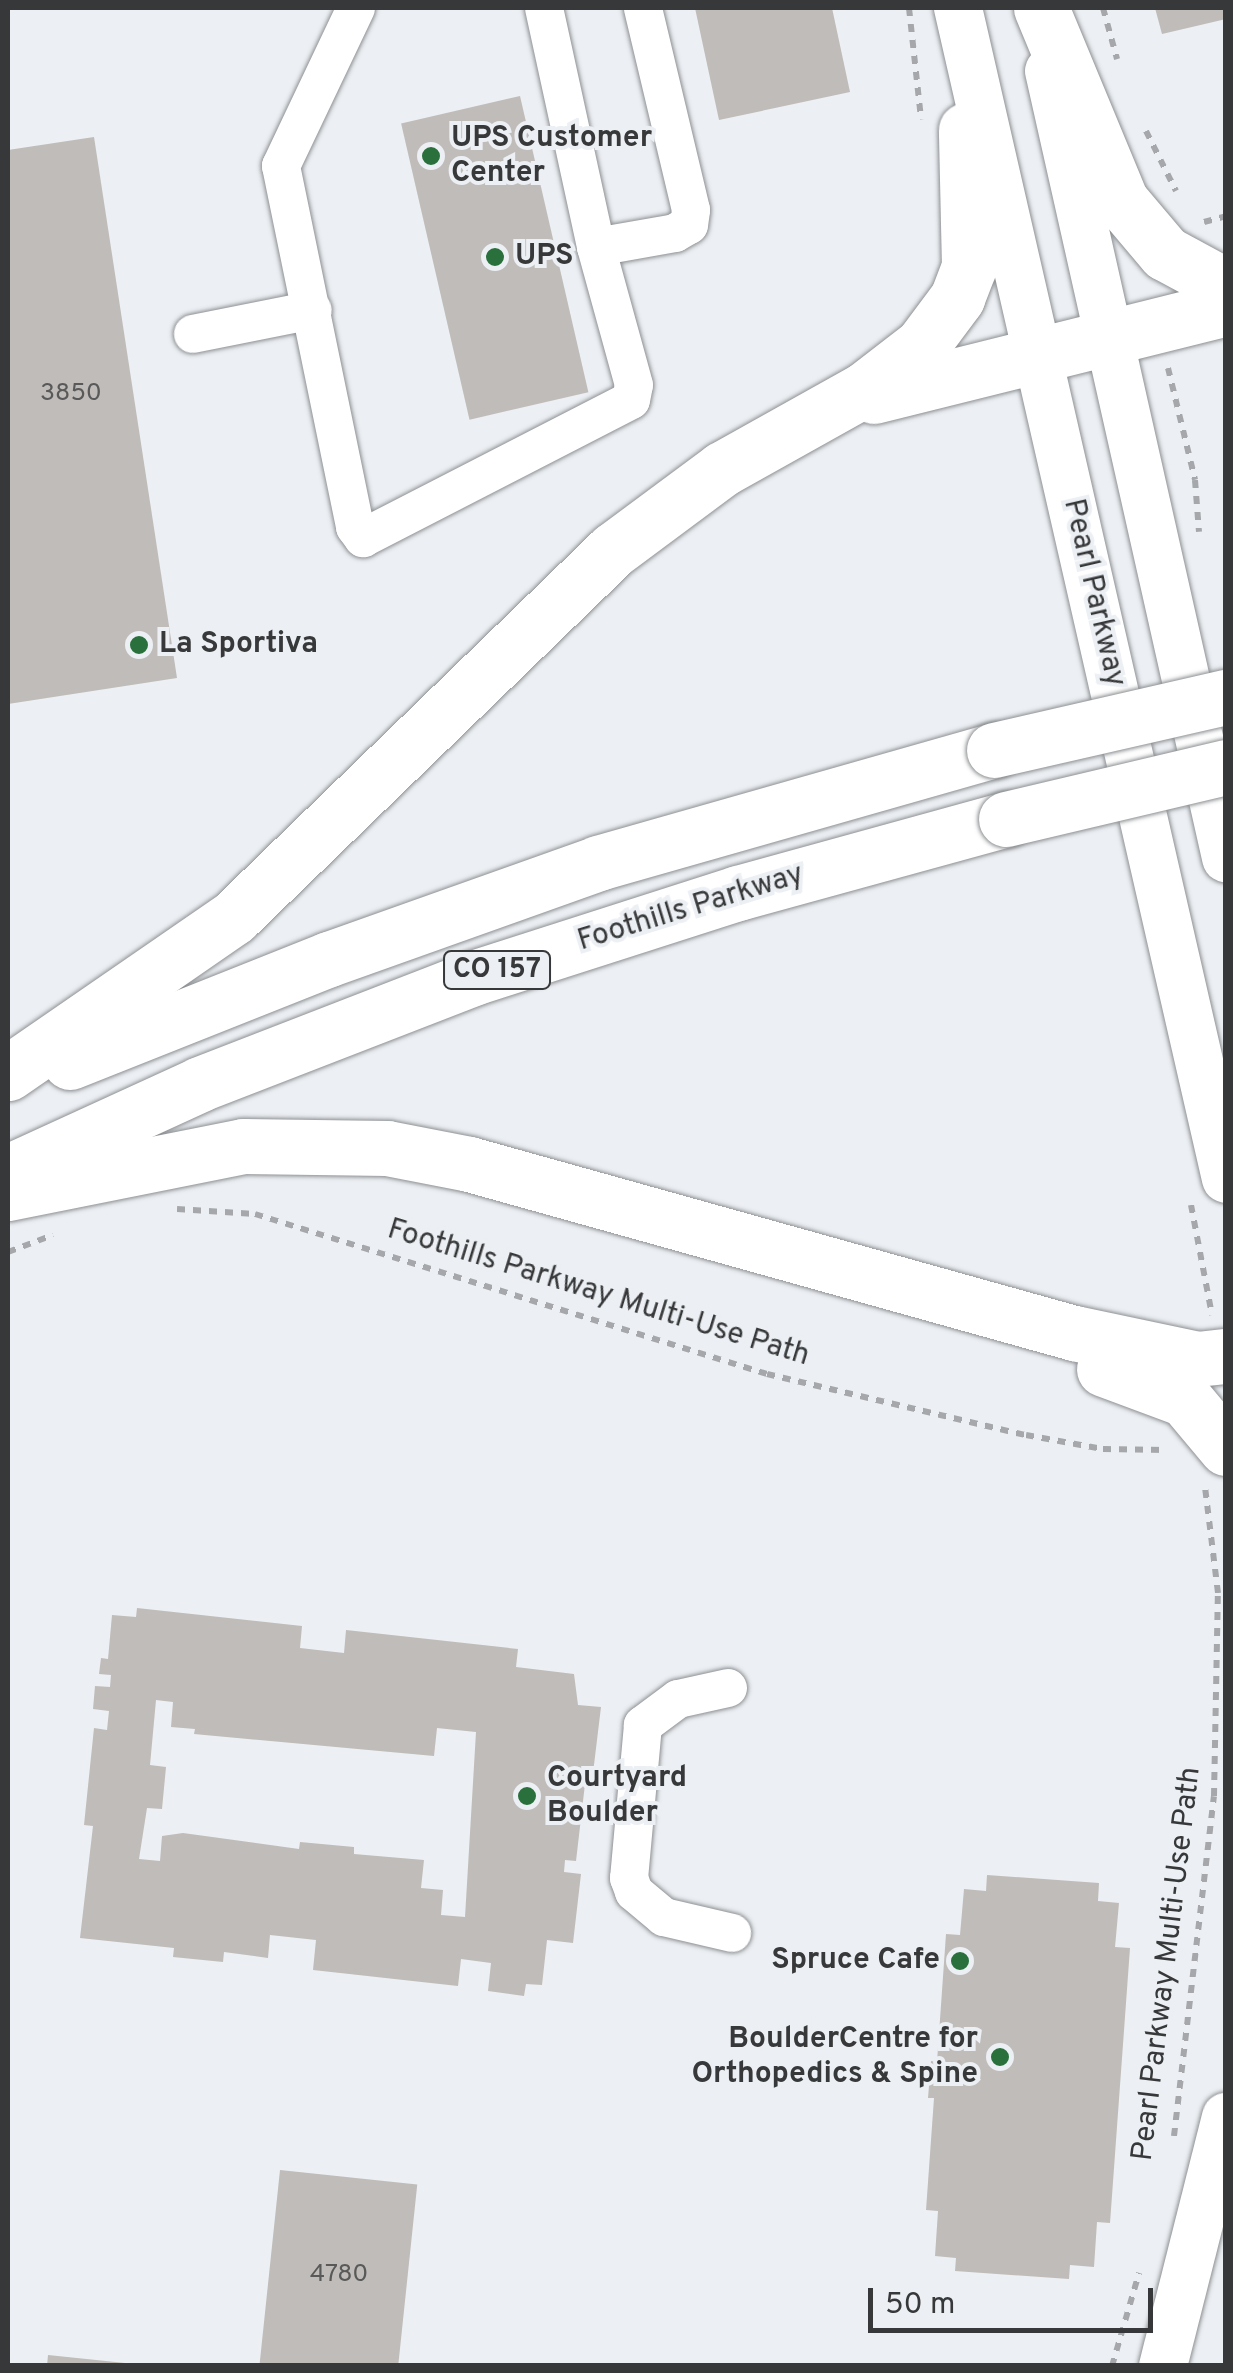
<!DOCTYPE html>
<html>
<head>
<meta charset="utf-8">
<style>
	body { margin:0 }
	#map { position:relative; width:1233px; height:2373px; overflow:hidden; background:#eceff3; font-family:Overpass,sans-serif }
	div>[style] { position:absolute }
	.building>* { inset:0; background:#c0bcb9; transform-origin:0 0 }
	.path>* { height:6px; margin-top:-3px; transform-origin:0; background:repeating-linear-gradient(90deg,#a5a7aa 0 8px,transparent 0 16px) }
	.roads { filter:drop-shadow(0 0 2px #8d9093) drop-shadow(0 0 2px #8d9093) }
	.minor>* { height:38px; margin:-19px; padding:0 19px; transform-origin:19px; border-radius:19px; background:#fff }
	.major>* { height:48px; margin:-24px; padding:0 24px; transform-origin:24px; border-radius:24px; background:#fff }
	.highway>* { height:55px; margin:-27.5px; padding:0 27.5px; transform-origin:27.5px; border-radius:27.5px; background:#fff }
	.bridges { filter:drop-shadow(0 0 2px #8d9093) drop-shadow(0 0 2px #8d9093) }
	.highway-bridge>* { height:55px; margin:-27.5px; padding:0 27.5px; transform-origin:27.5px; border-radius:27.5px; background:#fff }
	.dots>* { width:28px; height:28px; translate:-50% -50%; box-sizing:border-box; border:5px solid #eceff3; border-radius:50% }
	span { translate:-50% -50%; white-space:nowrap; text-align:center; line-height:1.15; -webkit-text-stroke:8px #eceff3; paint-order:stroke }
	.number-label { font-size:25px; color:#595959 }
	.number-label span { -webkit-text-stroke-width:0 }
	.shield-label span { padding:2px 8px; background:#eceff3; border:2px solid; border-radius:8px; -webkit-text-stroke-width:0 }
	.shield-label { font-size:28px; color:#373839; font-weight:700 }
	.poi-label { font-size:30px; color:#373839; font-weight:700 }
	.left { translate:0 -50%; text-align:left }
	.right { translate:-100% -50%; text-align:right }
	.street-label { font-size:30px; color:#373839 }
	.frame { position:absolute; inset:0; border:10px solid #373839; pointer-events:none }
	.scale { position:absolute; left:868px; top:2288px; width:285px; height:45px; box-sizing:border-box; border:5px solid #373839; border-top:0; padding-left:12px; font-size:30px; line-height:35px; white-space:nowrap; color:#373839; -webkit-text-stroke:8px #eceff3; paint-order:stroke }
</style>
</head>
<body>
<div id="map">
	<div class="building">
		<i style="clip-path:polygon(695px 8px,832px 8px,850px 92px,719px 120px)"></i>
		<i style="clip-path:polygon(1155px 8px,1226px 8px,1226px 19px,1162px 34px)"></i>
		<i style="left:520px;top:96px;width:304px;height:122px;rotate:77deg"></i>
		<i style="clip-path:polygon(94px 137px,177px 678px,8px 704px,8px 150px)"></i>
		<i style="clip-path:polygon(evenodd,137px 1608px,302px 1626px,300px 1648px,344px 1653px,346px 1630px,518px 1649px,516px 1667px,574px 1674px,578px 1705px,601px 1707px,593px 1773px,576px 1771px,575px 1783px,585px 1784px,576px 1861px,565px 1860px,564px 1872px,581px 1874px,573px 1943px,547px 1940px,542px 1985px,526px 1984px,524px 1996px,488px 1991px,491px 1963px,461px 1959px,458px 1986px,313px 1970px,316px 1940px,270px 1935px,268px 1958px,224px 1952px,223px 1962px,173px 1957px,174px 1948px,80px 1938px,93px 1826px,84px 1825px,94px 1728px,107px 1730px,109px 1711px,93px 1709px,95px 1686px,110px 1687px,111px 1675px,99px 1674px,101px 1658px,108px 1659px,112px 1615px,136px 1617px,137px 1608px,156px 1700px,173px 1702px,171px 1727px,195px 1729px,194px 1734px,434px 1756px,437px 1728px,476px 1732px,465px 1917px,441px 1915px,443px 1890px,421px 1888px,424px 1860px,354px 1854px,354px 1847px,300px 1842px,299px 1849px,183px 1833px,162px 1836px,160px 1861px,139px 1859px,147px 1808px,162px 1809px,166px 1767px,150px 1765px,156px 1700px)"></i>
		<i style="clip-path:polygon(987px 1875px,1099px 1883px,1098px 1901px,1119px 1903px,1115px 1947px,1130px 1948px,1110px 2223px,1097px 2222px,1094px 2267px,1070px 2265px,1069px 2279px,955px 2271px,956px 2258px,935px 2256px,938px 2211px,926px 2210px,934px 2098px,928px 2098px,931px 2061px,937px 2062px,946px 1934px,960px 1935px,964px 1889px,986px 1891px)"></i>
		<i style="left:280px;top:2170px;width:138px;height:197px;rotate:6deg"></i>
		<i style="clip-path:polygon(48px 2355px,125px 2363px,125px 2366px,47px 2366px)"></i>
	</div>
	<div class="path">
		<i style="left:909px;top:8px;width:112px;rotate:83.8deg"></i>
		<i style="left:1103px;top:8px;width:53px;rotate:74.6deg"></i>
		<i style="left:1146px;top:131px;width:67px;rotate:63.4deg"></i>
		<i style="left:1204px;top:222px;width:23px;rotate:-15deg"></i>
		<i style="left:1168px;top:368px;width:115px;rotate:76.4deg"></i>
		<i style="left:1195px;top:480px;width:52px;rotate:85.6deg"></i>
		<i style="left:1191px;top:1205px;width:112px;rotate:79.2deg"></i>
		<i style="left:177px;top:1209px;width:78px;rotate:3.7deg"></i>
		<i style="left:255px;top:1214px;width:536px;rotate:17.35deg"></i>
		<i style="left:767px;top:1374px;width:266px;rotate:13.3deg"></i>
		<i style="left:1026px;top:1435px;width:78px;rotate:10.3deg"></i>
		<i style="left:1103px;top:1449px;width:64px;rotate:0.9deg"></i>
		<i style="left:8px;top:1252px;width:48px;rotate:-20.7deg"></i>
		<i style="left:1174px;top:2136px;width:342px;rotate:-83.3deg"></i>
		<i style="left:1214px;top:1796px;width:203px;rotate:-88.9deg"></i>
		<i style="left:1218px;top:1593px;width:107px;rotate:-97deg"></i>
		<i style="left:1112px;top:2366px;width:97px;rotate:-73.8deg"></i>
	</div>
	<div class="roads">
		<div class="minor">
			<i style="left:356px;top:8px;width:175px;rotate:115.4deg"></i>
			<i style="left:281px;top:166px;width:369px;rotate:78.4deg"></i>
			<i style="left:355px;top:527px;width:14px;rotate:54deg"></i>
			<i style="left:363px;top:538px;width:301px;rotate:-27.2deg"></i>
			<i style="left:631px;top:400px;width:15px;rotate:-79deg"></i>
			<i style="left:634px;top:385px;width:143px;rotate:-105.4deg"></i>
			<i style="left:596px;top:247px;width:80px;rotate:-10deg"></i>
			<i style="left:675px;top:233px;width:16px;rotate:-30deg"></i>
			<i style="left:689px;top:225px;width:15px;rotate:-82deg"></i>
			<i style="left:691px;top:210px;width:208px;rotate:-103.4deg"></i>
			<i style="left:544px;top:8px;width:245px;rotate:77.7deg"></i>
			<i style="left:193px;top:334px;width:122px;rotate:-11.3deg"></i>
			<i style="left:728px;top:1688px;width:51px;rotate:167.6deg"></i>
			<i style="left:678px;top:1699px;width:44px;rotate:143.4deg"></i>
			<i style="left:643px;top:1725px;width:154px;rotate:95.2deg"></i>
			<i style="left:629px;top:1878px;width:15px;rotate:70deg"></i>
			<i style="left:634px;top:1892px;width:39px;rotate:40deg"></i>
			<i style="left:664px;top:1917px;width:70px;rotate:13.2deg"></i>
		</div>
		<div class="major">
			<i style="left:958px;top:8px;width:1201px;rotate:77.11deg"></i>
			<i style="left:1049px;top:71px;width:807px;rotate:77.32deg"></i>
			<i style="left:1163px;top:2366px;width:257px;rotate:-75.8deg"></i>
		</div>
		<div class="highway">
			<i style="left:1041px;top:8px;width:209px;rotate:67.5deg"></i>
			<i style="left:1121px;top:201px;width:68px;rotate:49.8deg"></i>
			<i style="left:1165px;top:253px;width:69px;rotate:28.4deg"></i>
			<i style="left:874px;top:396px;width:363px;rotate:-14deg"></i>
			<i style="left:70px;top:1062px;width:279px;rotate:-21.7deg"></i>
			<i style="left:329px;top:959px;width:286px;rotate:-19.6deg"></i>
			<i style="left:598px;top:863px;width:412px;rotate:-15.9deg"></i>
			<i style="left:8px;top:1073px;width:275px;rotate:-34.6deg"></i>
			<i style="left:234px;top:917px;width:528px;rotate:-44.08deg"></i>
			<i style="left:613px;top:550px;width:136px;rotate:-36.6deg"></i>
			<i style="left:722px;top:469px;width:164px;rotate:-29.2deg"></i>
			<i style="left:865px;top:389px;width:72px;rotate:-37.7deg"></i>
			<i style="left:922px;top:345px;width:59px;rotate:-53.3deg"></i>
			<i style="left:957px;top:298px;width:33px;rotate:-69deg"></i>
			<i style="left:969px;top:267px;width:137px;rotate:-91.3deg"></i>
			<i style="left:19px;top:1167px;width:199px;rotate:-24.6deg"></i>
			<i style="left:200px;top:1084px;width:293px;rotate:-21.2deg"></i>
			<i style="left:473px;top:978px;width:278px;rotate:-17.8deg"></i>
			<i style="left:738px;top:893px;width:278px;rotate:-15.4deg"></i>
			<i style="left:8px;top:1193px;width:240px;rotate:-11.3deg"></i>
			<i style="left:243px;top:1146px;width:144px;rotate:0.8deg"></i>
			<i style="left:387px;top:1148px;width:84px;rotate:11deg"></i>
			<i style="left:469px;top:1164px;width:628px;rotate:15.61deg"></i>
			<i style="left:1074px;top:1333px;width:126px;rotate:11.9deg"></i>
			<i style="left:1197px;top:1359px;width:29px;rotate:-6deg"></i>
			<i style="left:1104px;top:1369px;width:86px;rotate:20.3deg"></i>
			<i style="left:1185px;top:1399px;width:64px;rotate:50.1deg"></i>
		</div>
	</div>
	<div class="bridges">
		<div class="highway-bridge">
			<i style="left:994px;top:750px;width:238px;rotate:-12.9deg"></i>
			<i style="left:1006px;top:819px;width:226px;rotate:-13.3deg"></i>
		</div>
	</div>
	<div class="dots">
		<i style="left:431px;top:156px;background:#29703c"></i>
		<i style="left:495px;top:257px;background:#29703c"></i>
		<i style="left:139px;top:645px;background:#29703c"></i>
		<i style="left:527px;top:1796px;background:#29703c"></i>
		<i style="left:960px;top:1961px;background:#29703c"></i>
		<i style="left:1000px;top:2057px;background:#29703c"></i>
	</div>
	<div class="number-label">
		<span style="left:71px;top:394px">3850</span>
		<span style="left:339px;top:2275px">4780</span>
	</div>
	<div class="shield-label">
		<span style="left:497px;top:970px">CO 157</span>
	</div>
	<div class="poi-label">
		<span class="left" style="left:451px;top:156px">UPS Customer<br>Center</span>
		<span class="left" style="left:515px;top:257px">UPS</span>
		<span class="left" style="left:159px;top:645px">La Sportiva</span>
		<span class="left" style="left:547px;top:1796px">Courtyard<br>Boulder</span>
		<span class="right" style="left:940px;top:1961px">Spruce Cafe</span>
		<span class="right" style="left:978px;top:2057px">BoulderCentre for<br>Orthopedics &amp; Spine</span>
	</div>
	<div class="street-label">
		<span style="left:1093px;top:593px;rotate:77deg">Pearl Parkway</span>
		<span style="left:691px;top:909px;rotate:-17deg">Foothills Parkway</span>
		<span style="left:598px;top:1294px;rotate:17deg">Foothills Parkway Multi-Use Path</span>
		<span style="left:1168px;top:1964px;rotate:-83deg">Pearl Parkway Multi-Use Path</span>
	</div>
	<div class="frame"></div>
	<div class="scale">50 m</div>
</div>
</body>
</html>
